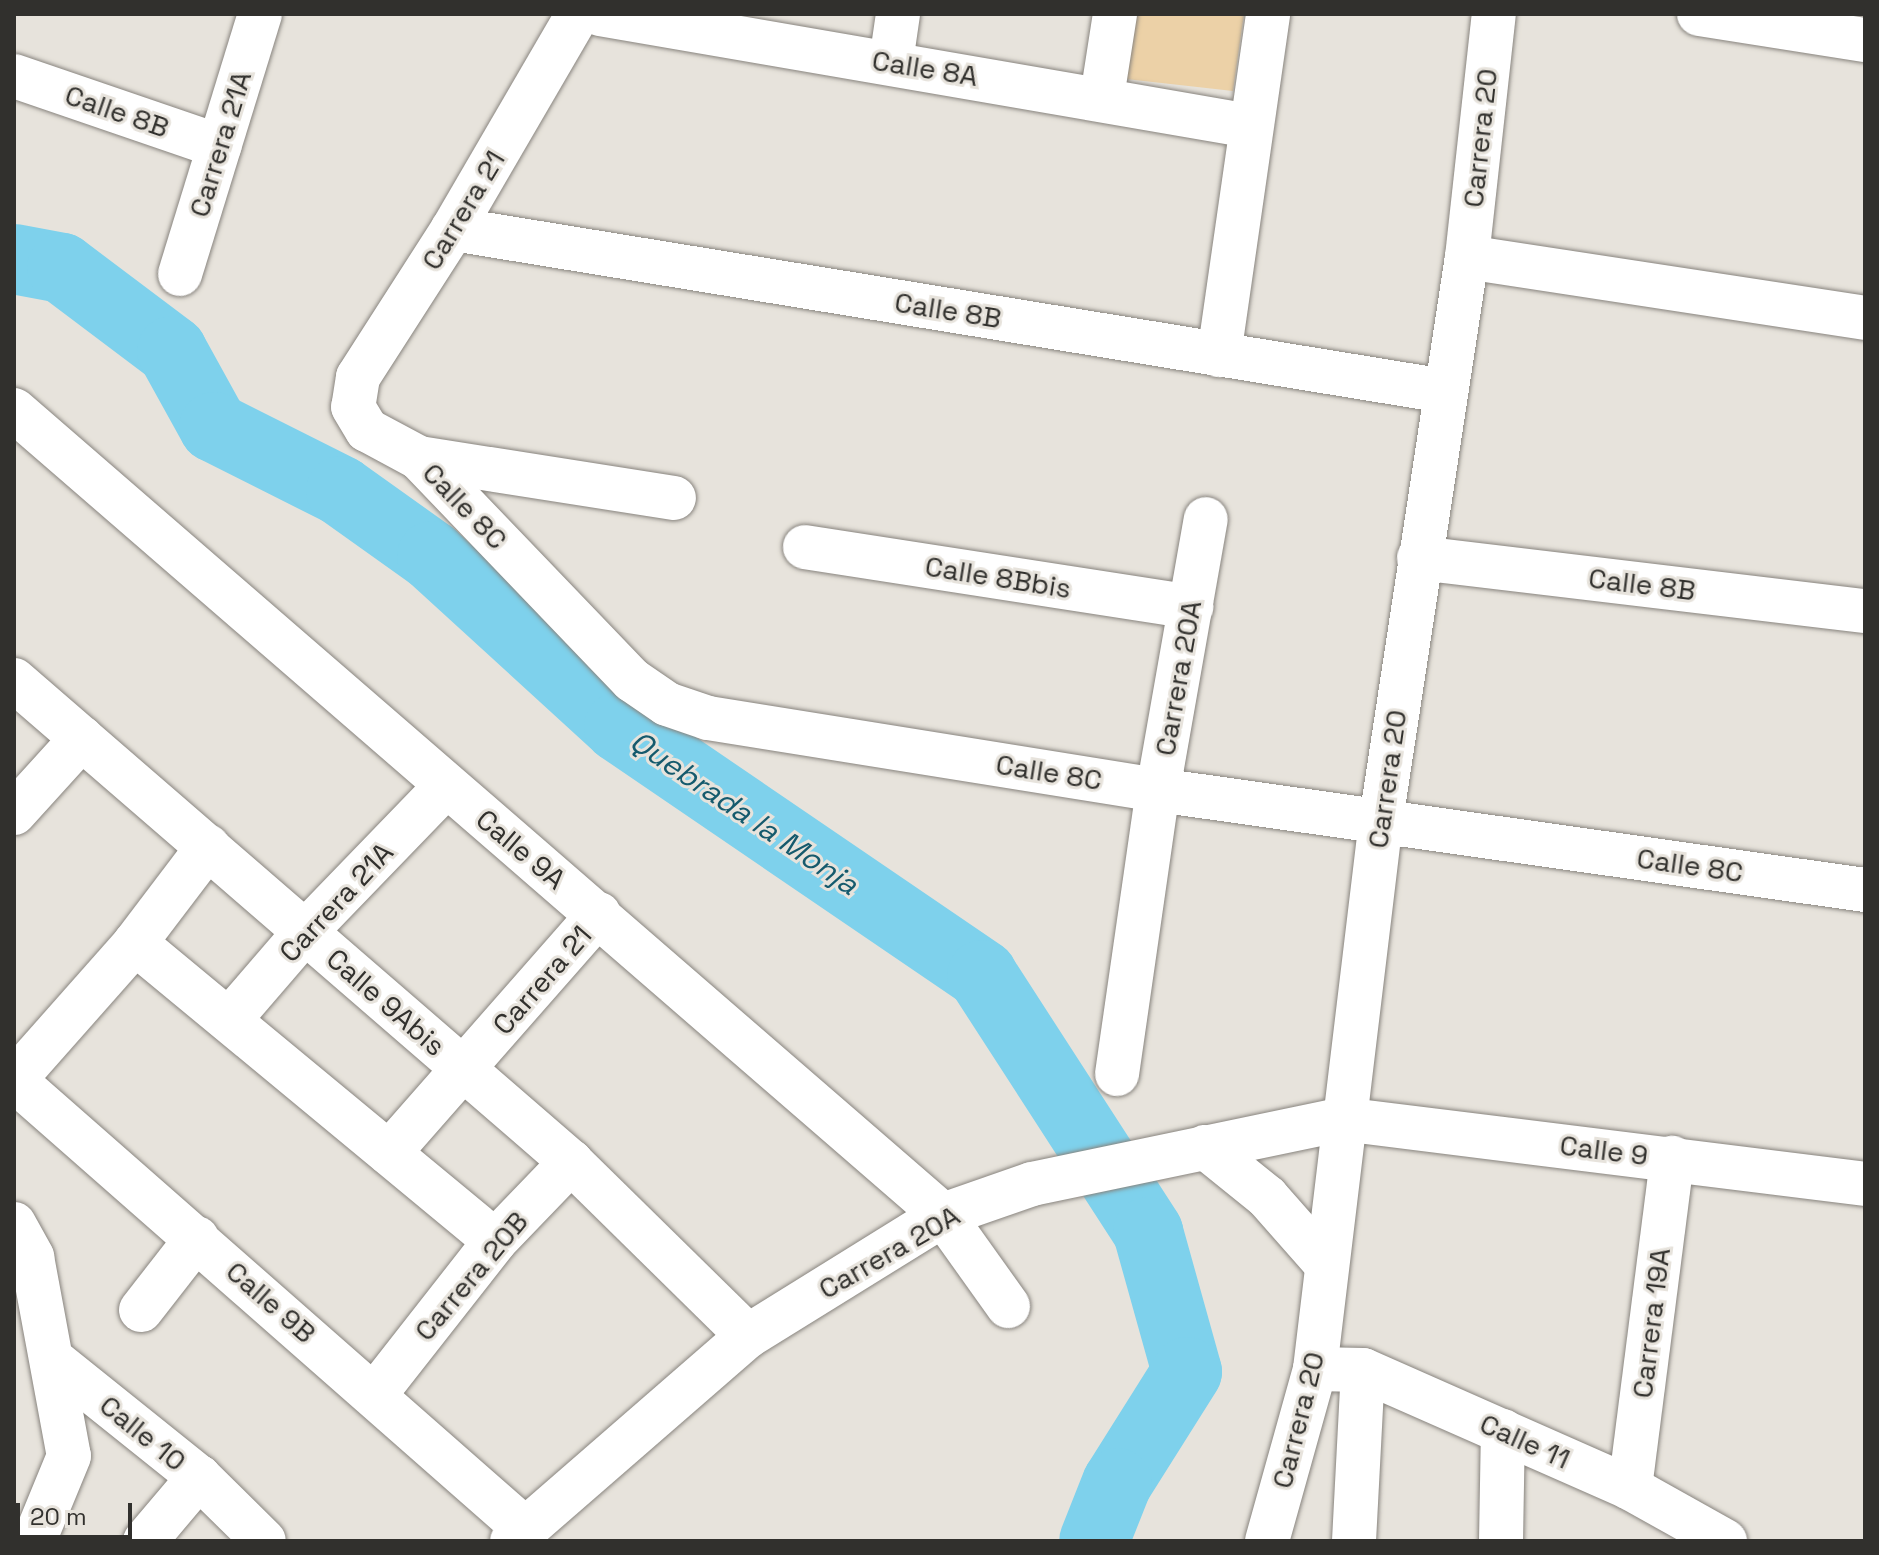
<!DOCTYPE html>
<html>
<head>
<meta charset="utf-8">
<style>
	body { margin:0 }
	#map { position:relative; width:1879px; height:1555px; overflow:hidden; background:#e7e3dc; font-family:"Space Grotesk",sans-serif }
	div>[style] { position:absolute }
	.green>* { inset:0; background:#ecd1a7 }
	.river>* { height:70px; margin:-35px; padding:0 35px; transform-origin:35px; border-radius:35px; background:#7ed1ec }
	.roads { filter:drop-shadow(0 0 2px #88847e) drop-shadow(0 0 2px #88847e) }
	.street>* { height:44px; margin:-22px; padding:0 22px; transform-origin:22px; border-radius:22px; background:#fff }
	span { translate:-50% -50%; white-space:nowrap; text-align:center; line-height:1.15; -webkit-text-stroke:6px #e7e3dc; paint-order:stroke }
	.street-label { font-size:28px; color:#31302d }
	.water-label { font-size:30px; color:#155a6d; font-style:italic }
	.frame { position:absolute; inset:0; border:16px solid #31302d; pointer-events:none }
	.scale { position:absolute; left:16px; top:1503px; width:116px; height:36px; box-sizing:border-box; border:4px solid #31302d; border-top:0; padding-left:10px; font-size:24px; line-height:28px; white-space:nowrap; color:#31302d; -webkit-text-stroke:6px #e7e3dc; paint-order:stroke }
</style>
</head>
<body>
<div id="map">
	<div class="green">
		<i style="clip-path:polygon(1137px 14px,1244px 14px,1233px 91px,1126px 79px)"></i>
	</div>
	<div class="river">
		<i style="left:14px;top:259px;width:49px;rotate:10.6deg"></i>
		<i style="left:62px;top:268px;width:138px;rotate:37deg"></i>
		<i style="left:172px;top:351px;width:87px;rotate:61.1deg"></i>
		<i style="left:214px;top:427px;width:142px;rotate:26.7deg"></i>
		<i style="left:341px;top:491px;width:112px;rotate:35.5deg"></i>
		<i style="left:432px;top:556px;width:253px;rotate:42.4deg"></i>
		<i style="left:619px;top:727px;width:440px;rotate:34.3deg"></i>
		<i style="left:982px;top:975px;width:306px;rotate:57.1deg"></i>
		<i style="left:1148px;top:1232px;width:145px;rotate:74.4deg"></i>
		<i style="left:1187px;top:1372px;width:131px;rotate:122.2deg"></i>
		<i style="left:1117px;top:1483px;width:62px;rotate:111.6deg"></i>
	</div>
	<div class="roads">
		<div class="street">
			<i style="left:578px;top:14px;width:249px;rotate:120.2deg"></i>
			<i style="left:453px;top:229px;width:176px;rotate:122.7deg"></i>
			<i style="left:358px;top:377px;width:30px;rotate:99deg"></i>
			<i style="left:353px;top:407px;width:27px;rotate:59deg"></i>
			<i style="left:367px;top:430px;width:59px;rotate:28.3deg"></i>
			<i style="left:419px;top:458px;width:308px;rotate:46.2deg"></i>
			<i style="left:632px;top:680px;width:42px;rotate:34.4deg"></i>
			<i style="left:667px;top:704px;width:43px;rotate:18.9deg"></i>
			<i style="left:708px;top:718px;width:456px;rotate:9.1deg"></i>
			<i style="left:1158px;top:790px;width:714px;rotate:8.05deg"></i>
			<i style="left:600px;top:14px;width:660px;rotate:9.78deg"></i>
			<i style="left:1699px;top:14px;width:168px;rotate:8.9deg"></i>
			<i style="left:891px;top:62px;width:49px;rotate:-81.7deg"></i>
			<i style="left:14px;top:76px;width:217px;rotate:18.9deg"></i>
			<i style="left:1102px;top:97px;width:84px;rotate:-81.1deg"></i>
			<i style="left:453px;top:229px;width:1004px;rotate:9.28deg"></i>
			<i style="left:1467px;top:257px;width:403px;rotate:8.7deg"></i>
			<i style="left:180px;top:274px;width:272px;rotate:-72.9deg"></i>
			<i style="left:1219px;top:355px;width:345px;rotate:-81.8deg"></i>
			<i style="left:14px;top:410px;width:1229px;rotate:40.91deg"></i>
			<i style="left:943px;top:1215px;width:112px;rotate:54.5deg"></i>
			<i style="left:419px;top:458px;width:258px;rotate:8.9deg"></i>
			<i style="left:805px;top:547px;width:391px;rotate:8.8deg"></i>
			<i style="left:1419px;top:558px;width:449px;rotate:6.8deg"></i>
			<i style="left:14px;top:680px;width:737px;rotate:40.87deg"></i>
			<i style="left:571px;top:1162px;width:248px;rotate:44.5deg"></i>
			<i style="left:14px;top:813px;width:101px;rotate:-47.8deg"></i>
			<i style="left:135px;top:943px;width:467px;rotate:39.6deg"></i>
			<i style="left:229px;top:1020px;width:116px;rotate:-49.2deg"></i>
			<i style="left:305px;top:932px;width:203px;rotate:-46deg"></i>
			<i style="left:1117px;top:1074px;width:287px;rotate:-81.8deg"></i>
			<i style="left:1158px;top:790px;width:275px;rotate:-80deg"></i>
			<i style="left:14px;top:1080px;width:680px;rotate:41.3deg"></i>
			<i style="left:14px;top:1080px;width:183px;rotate:-48.5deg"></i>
			<i style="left:135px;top:943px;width:121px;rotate:-52.8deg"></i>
			<i style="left:1205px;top:1147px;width:80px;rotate:38.9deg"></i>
			<i style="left:1267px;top:1197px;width:89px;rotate:48.6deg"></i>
			<i style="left:389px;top:1153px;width:318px;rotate:-48.7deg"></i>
			<i style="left:14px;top:1224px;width:38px;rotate:61deg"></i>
			<i style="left:32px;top:1257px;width:202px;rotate:79.5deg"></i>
			<i style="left:69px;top:1456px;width:92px;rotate:112.4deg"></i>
			<i style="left:141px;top:1310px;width:91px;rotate:-52.1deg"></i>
			<i style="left:54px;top:1361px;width:186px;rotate:38.7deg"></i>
			<i style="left:199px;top:1477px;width:91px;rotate:44.6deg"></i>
			<i style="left:1315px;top:1369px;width:48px;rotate:1.2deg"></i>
			<i style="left:1363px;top:1370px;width:292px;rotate:23.8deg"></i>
			<i style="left:1630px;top:1488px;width:109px;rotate:29.2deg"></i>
			<i style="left:376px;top:1393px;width:193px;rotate:-51.9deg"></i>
			<i style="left:495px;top:1241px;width:110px;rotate:-46.1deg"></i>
			<i style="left:1630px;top:1488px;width:333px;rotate:-82.7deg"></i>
			<i style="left:145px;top:1541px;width:84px;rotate:-49.8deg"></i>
			<i style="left:512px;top:1541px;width:313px;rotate:-41deg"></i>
			<i style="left:748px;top:1336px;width:229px;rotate:-31.8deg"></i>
			<i style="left:943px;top:1215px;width:94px;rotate:-19.2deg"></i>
			<i style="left:1032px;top:1184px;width:317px;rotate:-11.8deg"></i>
			<i style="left:1342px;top:1119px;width:527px;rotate:7.08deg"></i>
			<i style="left:1267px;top:1541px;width:179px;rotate:-74.4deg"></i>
			<i style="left:1315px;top:1369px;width:553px;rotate:-83.14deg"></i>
			<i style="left:1381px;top:820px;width:570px;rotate:-81.32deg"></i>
			<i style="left:1467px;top:257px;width:244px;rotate:-83.7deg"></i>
			<i style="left:1354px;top:1541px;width:171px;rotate:-87deg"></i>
			<i style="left:1501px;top:1541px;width:110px;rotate:-89deg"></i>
		</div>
	</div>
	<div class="street-label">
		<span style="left:925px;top:68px;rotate:9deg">Calle 8A</span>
		<span style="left:117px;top:111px;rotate:19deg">Calle 8B</span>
		<span style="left:1480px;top:138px;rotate:-84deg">Carrera 20</span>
		<span style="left:220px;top:144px;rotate:-73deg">Carrera 21A</span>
		<span style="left:463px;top:210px;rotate:-59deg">Carrera 21</span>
		<span style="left:948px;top:310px;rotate:9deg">Calle 8B</span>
		<span style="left:465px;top:506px;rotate:46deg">Calle 8C</span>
		<span style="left:998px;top:577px;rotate:9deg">Calle 8Bbis</span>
		<span style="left:1642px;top:584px;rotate:7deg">Calle 8B</span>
		<span style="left:1178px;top:678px;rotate:-80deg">Carrera 20A</span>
		<span style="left:1049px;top:772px;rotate:9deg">Calle 8C</span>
		<span style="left:1387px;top:779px;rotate:-82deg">Carrera 20</span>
		<span style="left:521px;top:849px;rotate:40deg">Calle 9A</span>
		<span style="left:1690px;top:865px;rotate:8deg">Calle 8C</span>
		<span style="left:336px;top:902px;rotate:-47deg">Carrera 21A</span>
		<span style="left:542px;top:980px;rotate:-49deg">Carrera 21</span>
		<span style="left:386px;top:1002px;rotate:41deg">Calle 9Abis</span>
		<span style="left:1604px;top:1150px;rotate:7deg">Calle 9</span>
		<span style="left:889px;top:1252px;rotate:-30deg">Carrera 20A</span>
		<span style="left:471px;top:1276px;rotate:-50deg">Carrera 20B</span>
		<span style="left:271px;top:1302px;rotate:41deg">Calle 9B</span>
		<span style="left:1651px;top:1323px;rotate:-83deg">Carrera 19A</span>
		<span style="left:1298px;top:1420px;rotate:-76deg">Carrera 20</span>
		<span style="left:143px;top:1433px;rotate:39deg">Calle 10</span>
		<span style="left:1525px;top:1441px;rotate:24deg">Calle 11</span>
	</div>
	<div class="water-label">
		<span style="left:744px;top:813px;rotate:34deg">Quebrada la Monja</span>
	</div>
	<div class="frame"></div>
	<div class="scale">20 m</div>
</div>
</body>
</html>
